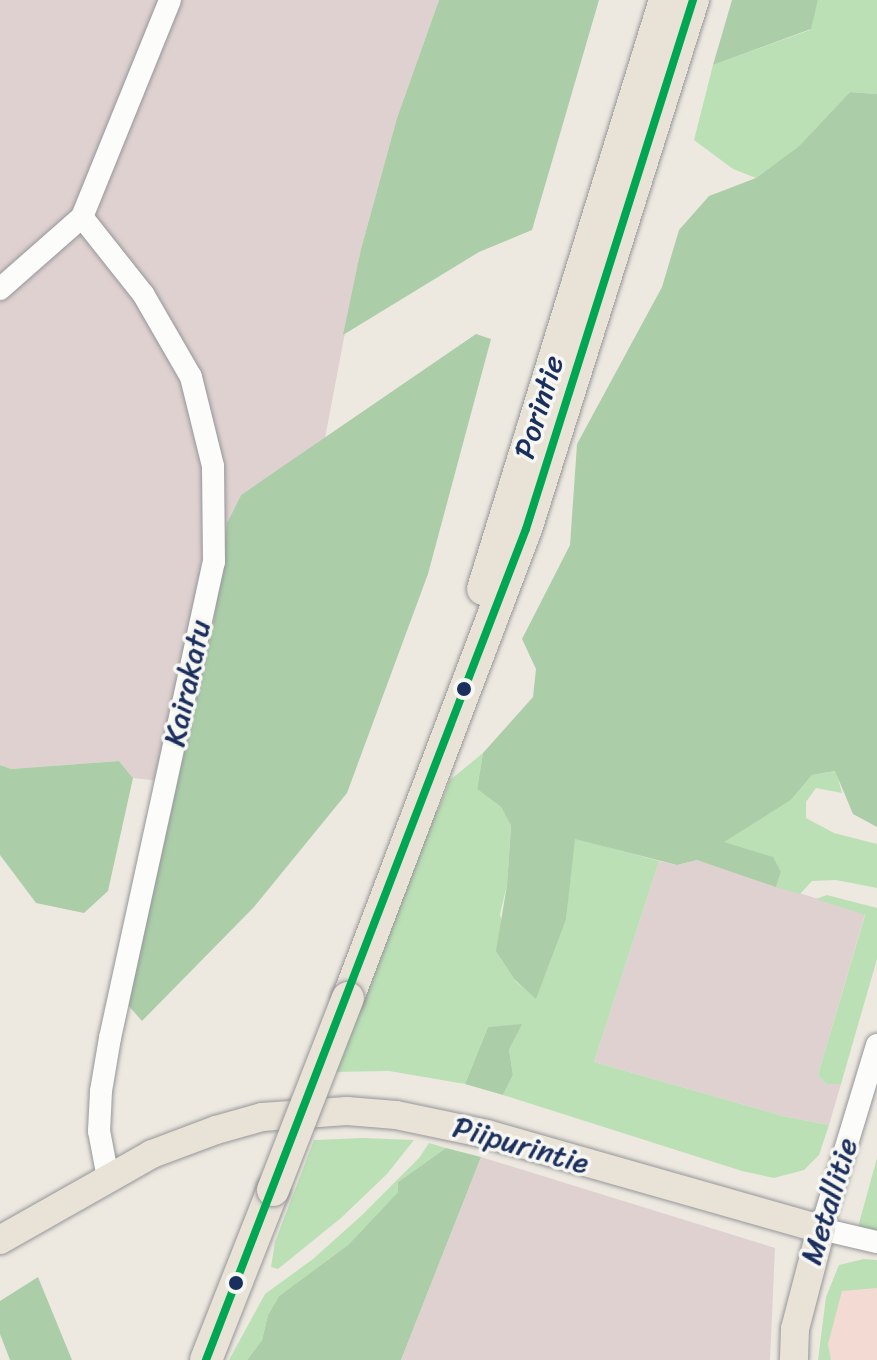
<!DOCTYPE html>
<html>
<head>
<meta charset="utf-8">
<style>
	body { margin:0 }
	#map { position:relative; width:877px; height:1360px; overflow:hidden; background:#eee9e0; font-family:Sriracha,sans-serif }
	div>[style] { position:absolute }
	.built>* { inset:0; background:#f3dbd4 }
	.industrial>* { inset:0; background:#dfd1d0 }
	.green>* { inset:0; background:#bbe0b5 }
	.forest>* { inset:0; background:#abcea9 }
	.roads { filter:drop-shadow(0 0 2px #95969a) drop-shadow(0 0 2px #95969a) }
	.minor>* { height:22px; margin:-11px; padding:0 11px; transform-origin:11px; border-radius:11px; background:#fcfcfa }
	.major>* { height:28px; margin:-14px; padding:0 14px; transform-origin:14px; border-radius:14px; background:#e9e2d7 }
	.highway>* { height:32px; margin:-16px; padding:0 16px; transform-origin:16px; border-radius:16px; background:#e9e2d7 }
	.bridges { filter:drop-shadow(0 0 2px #95969a) drop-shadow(0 0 2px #95969a) }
	.highway-bridge>* { height:32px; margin:-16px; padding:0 16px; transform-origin:16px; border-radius:16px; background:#e9e2d7 }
	.bus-1>* { height:8px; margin:-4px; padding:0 4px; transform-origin:4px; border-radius:4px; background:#00a651 }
	.dots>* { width:22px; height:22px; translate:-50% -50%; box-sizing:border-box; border:4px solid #f6f6f2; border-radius:50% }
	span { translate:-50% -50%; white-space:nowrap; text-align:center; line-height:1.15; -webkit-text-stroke:7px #f6f6f2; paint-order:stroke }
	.street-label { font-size:30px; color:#1b2f5e }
</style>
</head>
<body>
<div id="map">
	<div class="built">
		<i style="clip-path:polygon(877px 1274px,877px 1360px,828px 1360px,824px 1340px,840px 1281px)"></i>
	</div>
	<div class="industrial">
		<i style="clip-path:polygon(0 0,439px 0,397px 118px,361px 249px,325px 438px,241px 495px,227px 523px,214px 622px,178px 783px,133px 778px,119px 761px,11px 769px,0 765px)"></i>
		<i style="clip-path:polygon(697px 860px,865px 914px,818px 1075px,826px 1084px,841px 1084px,829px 1125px,783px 1116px,594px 1062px,659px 861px,677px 865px)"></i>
		<i style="clip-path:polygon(481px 1157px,775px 1248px,770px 1360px,401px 1360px)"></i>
	</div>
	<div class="green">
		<i style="clip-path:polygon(818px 0,877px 0,877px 94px,850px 92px,799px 146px,756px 178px,733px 169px,694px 140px,713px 65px,810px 30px)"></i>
		<i style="clip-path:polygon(483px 753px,477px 789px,501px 807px,511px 826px,507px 885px,500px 914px,515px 981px,536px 998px,566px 920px,574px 838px,659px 861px,594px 1062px,783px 1116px,829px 1125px,819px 1155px,804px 1170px,774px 1178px,742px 1171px,503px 1095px,513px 1075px,509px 1050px,521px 1025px,488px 1027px,465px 1084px,389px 1071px,333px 1072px,374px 976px,427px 819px,438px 810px,450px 780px)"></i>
		<i style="clip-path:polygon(836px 771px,842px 793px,816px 788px,806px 802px,806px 818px,834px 833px,877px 844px,877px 888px,836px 880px,812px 881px,800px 894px,776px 887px,781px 872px,723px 842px,791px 800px,812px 775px)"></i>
		<i style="clip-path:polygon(827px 895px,877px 908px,877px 959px,841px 1084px,826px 1084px,818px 1075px,865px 915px,816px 899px)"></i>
		<i style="clip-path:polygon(363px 1138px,414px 1140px,387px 1174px,341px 1218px,278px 1269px,271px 1267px,275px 1242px,314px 1140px)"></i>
		<i style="clip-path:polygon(429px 1143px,446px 1148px,398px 1182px,398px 1192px,348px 1245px,279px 1296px,268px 1315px,262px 1340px,247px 1360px,229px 1360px,265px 1294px,313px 1259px,361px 1216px,419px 1158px)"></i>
		<i style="clip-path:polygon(877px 1158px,877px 1231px,858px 1227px)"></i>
		<i style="clip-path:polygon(864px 1259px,877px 1260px,877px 1288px,842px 1291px,828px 1344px,831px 1360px,818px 1360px,826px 1297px,839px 1265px)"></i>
	</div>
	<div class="forest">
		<i style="clip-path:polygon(439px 0,599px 0,532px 230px,479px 252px,343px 335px,361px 249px,397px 118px)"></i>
		<i style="clip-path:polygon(732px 0,818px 0,811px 29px,713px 65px)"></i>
		<i style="clip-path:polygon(850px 92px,877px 94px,877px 827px,853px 814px,835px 771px,812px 775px,791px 800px,724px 842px,773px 857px,781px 872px,776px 887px,697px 860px,677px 865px,575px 839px,566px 920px,536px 999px,515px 980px,496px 951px,507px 885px,511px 826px,501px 807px,477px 789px,483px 753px,533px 697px,536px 669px,522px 639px,570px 545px,577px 444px,662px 287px,679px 230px,709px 196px,756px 178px,799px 146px)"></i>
		<i style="clip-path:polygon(476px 334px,491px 339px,428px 574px,347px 793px,254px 907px,142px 1021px,127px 1004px,214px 622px,227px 523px,241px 495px)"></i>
		<i style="clip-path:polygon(119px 761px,133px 778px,108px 891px,84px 913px,36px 903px,0 855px,0 765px,11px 769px)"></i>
		<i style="clip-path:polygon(522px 1024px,509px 1050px,513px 1075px,503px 1095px,465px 1084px,488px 1027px)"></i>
		<i style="clip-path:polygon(446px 1148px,481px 1157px,401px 1360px,247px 1360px,262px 1340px,268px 1315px,279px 1296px,348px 1245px,398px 1192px,398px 1182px)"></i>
		<i style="clip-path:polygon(38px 1277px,72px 1360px,10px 1360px,0 1334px,0 1301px)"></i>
	</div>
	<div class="roads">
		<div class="minor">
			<i style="left:0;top:289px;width:109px;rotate:-41.3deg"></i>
			<i style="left:877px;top:1045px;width:192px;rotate:106.9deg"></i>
			<i style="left:821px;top:1229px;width:57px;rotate:13.1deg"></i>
			<i style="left:108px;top:1178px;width:48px;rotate:-100.8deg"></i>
			<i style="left:99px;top:1131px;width:40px;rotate:-87.1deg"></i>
			<i style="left:101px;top:1091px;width:54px;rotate:-80.4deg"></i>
			<i style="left:110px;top:1038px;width:487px;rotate:-77.7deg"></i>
			<i style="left:214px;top:562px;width:96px;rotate:-90.6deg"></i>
			<i style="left:213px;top:466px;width:92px;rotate:-103.9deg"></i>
			<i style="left:191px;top:377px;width:96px;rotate:-120deg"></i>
			<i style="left:143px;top:294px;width:98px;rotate:-128.4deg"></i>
			<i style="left:82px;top:217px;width:234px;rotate:-67.9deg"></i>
		</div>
		<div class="major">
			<i style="left:0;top:1240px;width:175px;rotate:-29.5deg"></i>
			<i style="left:152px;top:1154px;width:68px;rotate:-20.6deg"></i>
			<i style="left:216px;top:1130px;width:48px;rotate:-15.8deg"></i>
			<i style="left:262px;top:1117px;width:85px;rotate:-4deg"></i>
			<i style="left:347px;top:1111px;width:49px;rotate:4.7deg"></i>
			<i style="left:396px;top:1115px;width:93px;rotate:11.8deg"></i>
			<i style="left:487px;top:1134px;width:347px;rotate:15.9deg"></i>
			<i style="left:821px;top:1229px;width:103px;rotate:104.6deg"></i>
			<i style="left:795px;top:1329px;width:31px;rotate:92deg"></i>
		</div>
		<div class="highway">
			<i style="left:483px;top:589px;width:616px;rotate:-72.83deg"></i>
			<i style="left:348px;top:998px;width:502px;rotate:-69.22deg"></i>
			<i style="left:526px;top:529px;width:555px;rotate:-72.48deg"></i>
			<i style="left:206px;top:1360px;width:183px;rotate:-68.5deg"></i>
		</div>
	</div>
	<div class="bridges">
		<div class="highway-bridge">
			<i style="left:273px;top:1190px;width:206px;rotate:-68.7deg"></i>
		</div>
	</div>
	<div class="bus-1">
		<i style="left:206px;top:1360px;width:890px;rotate:-68.94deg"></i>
		<i style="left:526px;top:529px;width:555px;rotate:-72.48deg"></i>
	</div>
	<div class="dots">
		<i style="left:464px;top:689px;background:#1b2f5e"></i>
		<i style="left:236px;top:1283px;background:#1b2f5e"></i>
	</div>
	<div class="street-label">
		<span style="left:539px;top:407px;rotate:-73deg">Porintie</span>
		<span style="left:187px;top:683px;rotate:-78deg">Kairakatu</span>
		<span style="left:521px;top:1145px;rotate:16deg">Piipurintie</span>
		<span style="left:829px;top:1201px;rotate:-73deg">Metallitie</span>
	</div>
</div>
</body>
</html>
